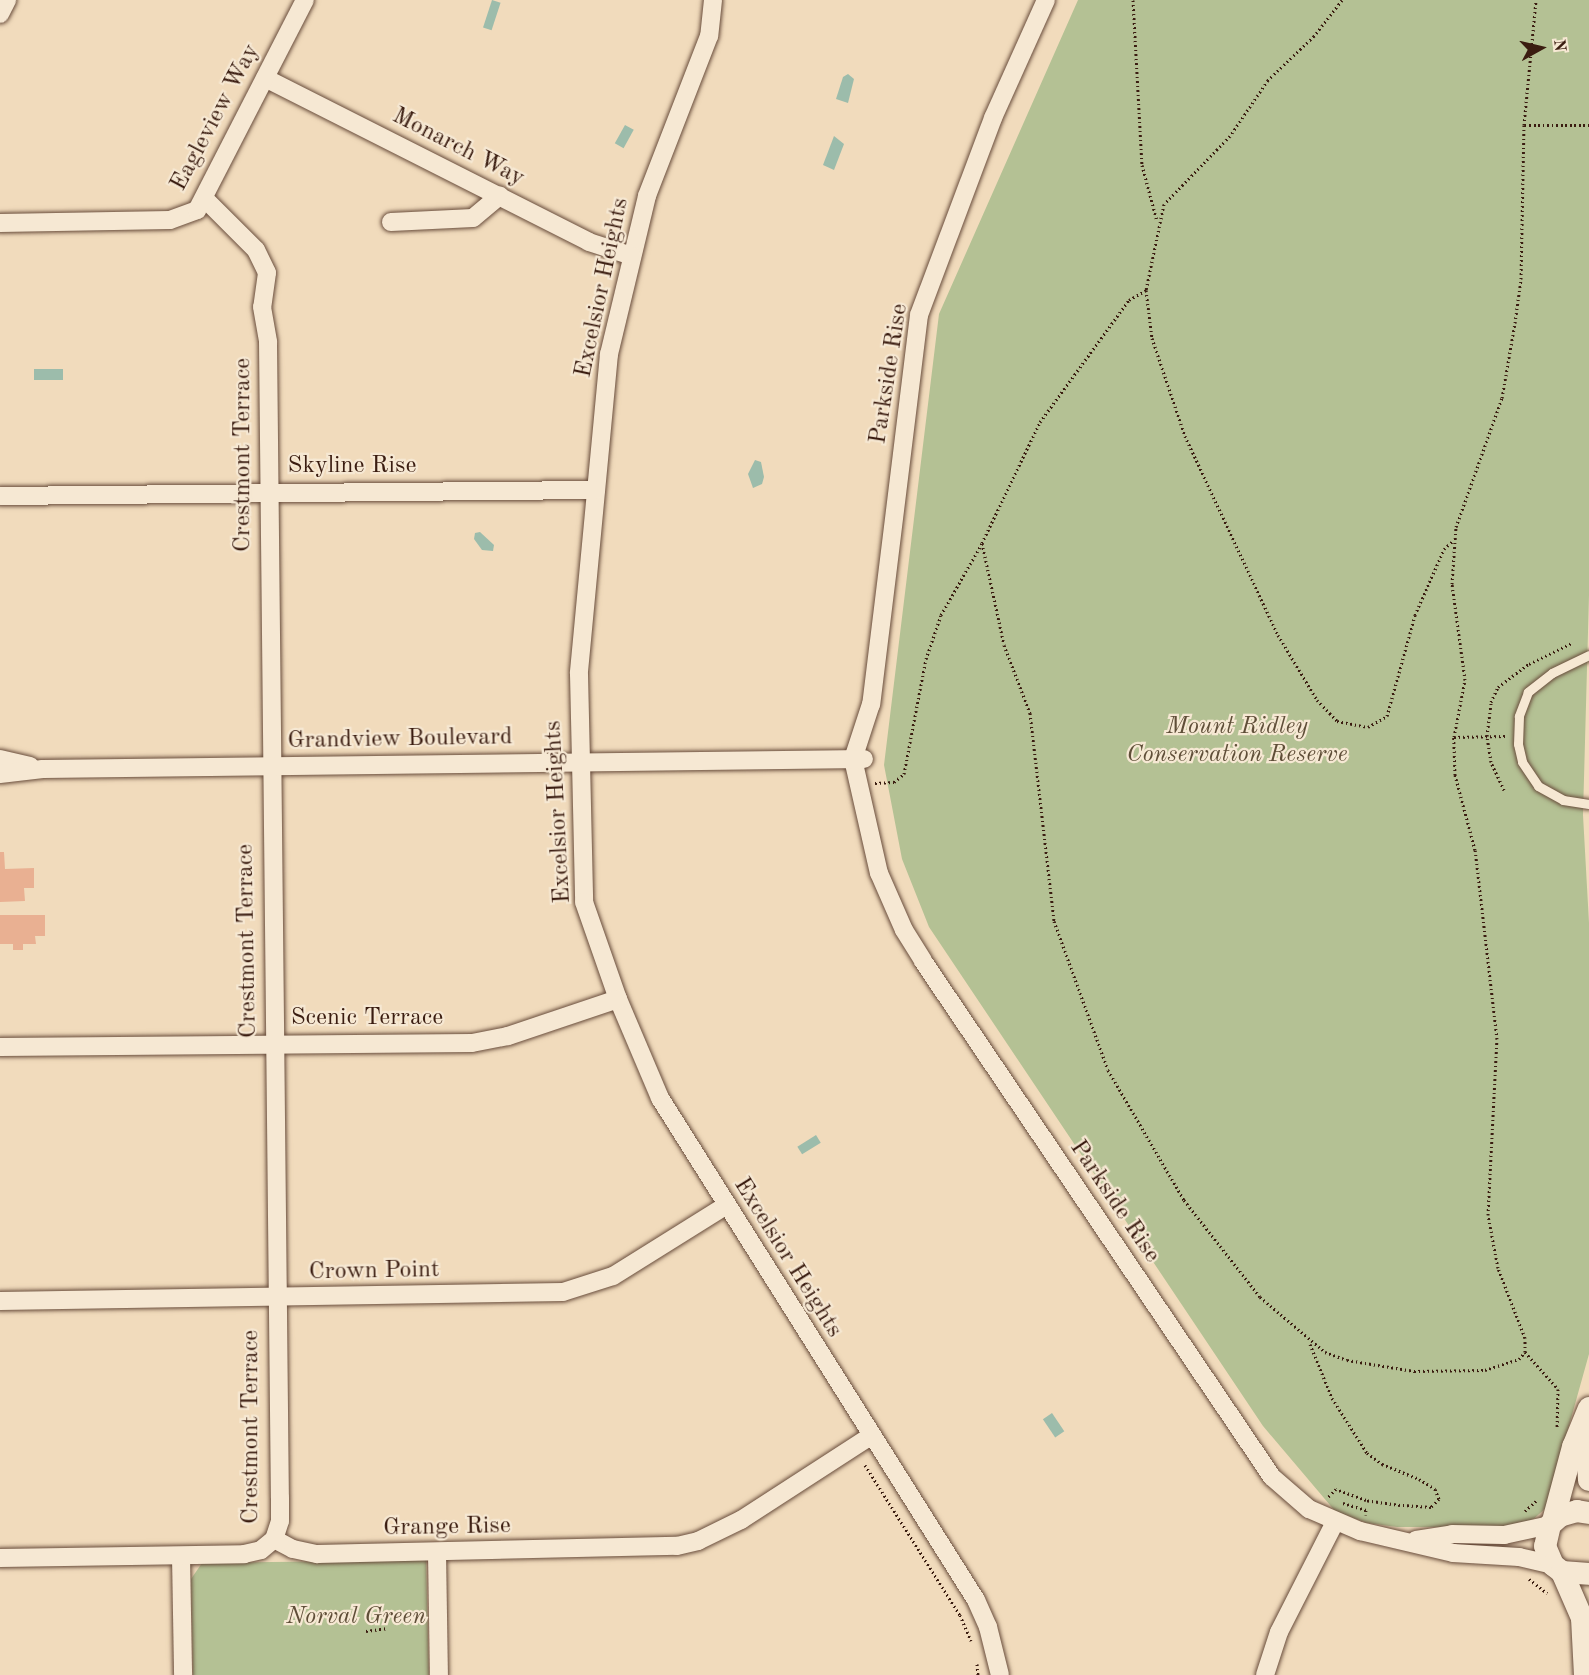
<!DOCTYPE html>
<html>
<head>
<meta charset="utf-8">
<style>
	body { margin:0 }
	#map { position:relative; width:1589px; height:1675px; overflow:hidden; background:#f1dbbc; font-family:"Old Standard TT",serif }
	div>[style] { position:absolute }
	.green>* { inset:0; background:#b4c194 }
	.water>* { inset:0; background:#9cbcab; transform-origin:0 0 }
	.building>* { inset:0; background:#e9b092 }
	.path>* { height:3px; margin-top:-1.5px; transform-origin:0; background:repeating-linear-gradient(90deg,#3a1c10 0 1.5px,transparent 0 4.5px) }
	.roads { filter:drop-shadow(0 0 2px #684c3b) drop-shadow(0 0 2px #684c3b) }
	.service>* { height:9px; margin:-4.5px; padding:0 4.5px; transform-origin:4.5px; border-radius:4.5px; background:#f6e8d3 }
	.minor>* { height:18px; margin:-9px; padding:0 9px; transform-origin:9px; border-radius:9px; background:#f6e8d3 }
	.tertiary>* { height:22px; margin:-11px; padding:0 11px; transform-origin:11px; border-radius:11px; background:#f6e8d3 }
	span { translate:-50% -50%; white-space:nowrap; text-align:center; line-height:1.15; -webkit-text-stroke:4.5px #f6e8d3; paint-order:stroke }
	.street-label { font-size:24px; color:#3a1c10 }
	.park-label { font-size:24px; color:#5f4e38; font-style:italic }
	.north { position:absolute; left:1511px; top:18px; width:60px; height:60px; -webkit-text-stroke:4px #f6e8d3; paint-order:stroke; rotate:82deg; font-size:16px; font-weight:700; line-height:24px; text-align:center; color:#3a1c10 }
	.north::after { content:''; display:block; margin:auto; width:21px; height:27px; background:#3a1c10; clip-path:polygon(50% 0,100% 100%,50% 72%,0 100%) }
</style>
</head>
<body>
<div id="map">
	<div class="green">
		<i style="clip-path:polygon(1078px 0,1589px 0,1589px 595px,1583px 815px,1589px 923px,1589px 1354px,1546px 1508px,1530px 1522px,1500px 1527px,1397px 1527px,1367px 1523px,1335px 1511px,1263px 1426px,929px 927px,902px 859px,884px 765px,939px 314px)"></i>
		<i style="clip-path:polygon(426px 1560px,429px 1675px,193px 1675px,191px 1579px,202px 1563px)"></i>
	</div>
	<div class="water">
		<i style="left:492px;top:0;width:9px;height:29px;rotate:18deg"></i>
		<i style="clip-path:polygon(848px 74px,854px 79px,848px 103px,836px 99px,843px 77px)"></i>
		<i style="left:625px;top:125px;width:10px;height:21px;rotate:29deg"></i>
		<i style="clip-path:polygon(834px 136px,844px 144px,834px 170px,823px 165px)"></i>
		<i style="left:34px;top:369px;width:29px;height:11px"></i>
		<i style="clip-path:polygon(755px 460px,761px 462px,764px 477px,762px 484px,753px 488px,748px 474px)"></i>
		<i style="clip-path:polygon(480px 532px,494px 545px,493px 551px,482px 550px,474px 539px,475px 533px)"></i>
		<i style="left:816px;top:1135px;width:9px;height:22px;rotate:58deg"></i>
		<i style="left:1052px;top:1413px;width:22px;height:11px;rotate:56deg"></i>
	</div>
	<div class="building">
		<i style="clip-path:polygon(0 852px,4px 852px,5px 869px,34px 868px,34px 888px,24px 888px,25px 901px,0 902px)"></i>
		<i style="clip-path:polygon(0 915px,45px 915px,45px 936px,35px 936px,36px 944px,23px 944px,23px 950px,13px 950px,13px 944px,0 944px)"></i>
	</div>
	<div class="path">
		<i style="left:1133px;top:0;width:165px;rotate:86.9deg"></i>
		<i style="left:1142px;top:165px;width:58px;rotate:75deg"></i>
		<i style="left:1342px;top:0;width:46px;rotate:127.9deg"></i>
		<i style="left:1314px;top:36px;width:64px;rotate:136.3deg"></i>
		<i style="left:1268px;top:80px;width:68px;rotate:124.2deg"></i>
		<i style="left:1230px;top:136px;width:95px;rotate:134.1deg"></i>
		<i style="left:1164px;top:204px;width:88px;rotate:101.8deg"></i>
		<i style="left:1146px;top:290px;width:48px;rotate:82.9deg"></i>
		<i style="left:1152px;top:338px;width:103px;rotate:71.4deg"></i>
		<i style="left:1185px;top:436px;width:220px;rotate:65deg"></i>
		<i style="left:1278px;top:635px;width:76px;rotate:59deg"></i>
		<i style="left:1317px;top:700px;width:29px;rotate:46deg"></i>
		<i style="left:1337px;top:721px;width:32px;rotate:11deg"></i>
		<i style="left:1368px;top:727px;width:22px;rotate:-30deg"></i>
		<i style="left:1387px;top:716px;width:105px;rotate:-74.5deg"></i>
		<i style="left:1415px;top:615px;width:72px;rotate:-66.3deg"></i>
		<i style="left:1444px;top:549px;width:12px;rotate:-42deg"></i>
		<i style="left:1525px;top:125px;width:64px"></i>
		<i style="left:982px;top:543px;width:134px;rotate:-64.4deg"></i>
		<i style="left:1040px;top:422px;width:151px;rotate:-53.9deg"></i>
		<i style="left:1129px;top:300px;width:20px;rotate:-30deg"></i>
		<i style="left:1454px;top:737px;width:52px;rotate:-1.1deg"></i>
		<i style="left:875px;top:783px;width:19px;rotate:-3deg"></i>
		<i style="left:894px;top:782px;width:13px;rotate:-39deg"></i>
		<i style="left:904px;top:774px;width:117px;rotate:-79.2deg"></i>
		<i style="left:926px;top:659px;width:46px;rotate:-71.2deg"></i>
		<i style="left:941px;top:615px;width:83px;rotate:-60.3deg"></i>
		<i style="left:982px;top:543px;width:104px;rotate:77.8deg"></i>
		<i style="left:1004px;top:645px;width:73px;rotate:69.1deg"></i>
		<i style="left:1030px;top:713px;width:209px;rotate:83.4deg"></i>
		<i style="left:1054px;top:921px;width:158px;rotate:70.1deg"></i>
		<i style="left:1108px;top:1070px;width:151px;rotate:59.7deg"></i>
		<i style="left:1184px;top:1200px;width:123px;rotate:51.9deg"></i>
		<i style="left:1260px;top:1297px;width:85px;rotate:40.2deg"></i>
		<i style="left:1325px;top:1352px;width:23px;rotate:20deg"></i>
		<i style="left:1347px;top:1360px;width:68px;rotate:9.3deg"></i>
		<i style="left:1414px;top:1371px;width:71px;rotate:-0.8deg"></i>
		<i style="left:1485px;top:1370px;width:36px;rotate:-18deg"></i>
		<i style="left:1519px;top:1359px;width:9px;rotate:-49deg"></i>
		<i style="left:1525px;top:1352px;width:14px;rotate:-90deg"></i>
		<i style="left:1525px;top:1338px;width:75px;rotate:-111.1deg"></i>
		<i style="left:1498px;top:1268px;width:54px;rotate:-100.7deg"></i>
		<i style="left:1488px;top:1215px;width:176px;rotate:-87.1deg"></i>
		<i style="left:1497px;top:1039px;width:190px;rotate:-96.6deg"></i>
		<i style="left:1475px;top:850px;width:78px;rotate:-104.9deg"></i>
		<i style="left:1455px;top:775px;width:38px;rotate:-92deg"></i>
		<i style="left:1454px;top:737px;width:58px;rotate:-79.1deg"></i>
		<i style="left:1465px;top:680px;width:97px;rotate:-97.7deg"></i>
		<i style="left:1452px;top:584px;width:57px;rotate:-86deg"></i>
		<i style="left:1456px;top:527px;width:137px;rotate:-70.4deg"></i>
		<i style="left:1502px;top:398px;width:76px;rotate:-80.2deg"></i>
		<i style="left:1515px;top:323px;width:44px;rotate:-82.2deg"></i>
		<i style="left:1521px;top:279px;width:154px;rotate:-88.9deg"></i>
		<i style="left:1524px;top:125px;width:126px;rotate:-84.5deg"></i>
		<i style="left:1504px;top:790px;width:31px;rotate:-115deg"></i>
		<i style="left:1491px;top:762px;width:26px;rotate:-99deg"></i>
		<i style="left:1487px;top:736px;width:34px;rotate:-83deg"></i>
		<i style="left:1491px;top:702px;width:17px;rotate:-65deg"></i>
		<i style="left:1498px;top:687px;width:39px;rotate:-37deg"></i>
		<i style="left:1529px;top:664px;width:48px;rotate:-26deg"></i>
		<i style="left:1310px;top:1344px;width:58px;rotate:67.8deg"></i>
		<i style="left:1332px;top:1398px;width:65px;rotate:57.5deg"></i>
		<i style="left:1367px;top:1453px;width:19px;rotate:36deg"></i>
		<i style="left:1382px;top:1464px;width:40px;rotate:22deg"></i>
		<i style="left:1419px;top:1479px;width:19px;rotate:32deg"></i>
		<i style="left:1435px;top:1489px;width:11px;rotate:68deg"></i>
		<i style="left:1439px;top:1499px;width:11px;rotate:135deg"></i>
		<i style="left:1431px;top:1507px;width:31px;rotate:-176deg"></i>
		<i style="left:1400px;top:1505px;width:34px;rotate:-172deg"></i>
		<i style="left:1366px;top:1500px;width:32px;rotate:-160deg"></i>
		<i style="left:1336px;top:1489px;width:13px;rotate:135deg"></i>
		<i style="left:1525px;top:1352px;width:50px;rotate:48.3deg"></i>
		<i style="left:1558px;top:1389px;width:40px;rotate:91.4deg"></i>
		<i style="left:865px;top:1465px;width:178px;rotate:57.7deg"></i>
		<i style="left:960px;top:1615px;width:28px;rotate:67deg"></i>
		<i style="left:1343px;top:1503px;width:24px;rotate:17deg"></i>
		<i style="left:1366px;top:1510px;width:5px;rotate:101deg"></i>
		<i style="left:1525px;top:1511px;width:15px;rotate:-42deg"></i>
		<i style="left:1529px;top:1579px;width:23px;rotate:38deg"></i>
		<i style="left:366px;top:1631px;width:22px;rotate:-8deg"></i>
		<i style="left:977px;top:1664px;width:11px;rotate:85deg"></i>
	</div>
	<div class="roads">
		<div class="service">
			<i style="left:1589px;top:655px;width:41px;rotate:154.1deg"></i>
			<i style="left:1552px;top:673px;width:31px;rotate:142deg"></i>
			<i style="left:1528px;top:692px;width:26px;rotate:111deg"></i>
			<i style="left:1519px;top:716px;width:28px;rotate:92deg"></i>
			<i style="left:1518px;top:744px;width:18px;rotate:77deg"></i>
			<i style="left:1522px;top:762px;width:29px;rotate:56deg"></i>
			<i style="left:1538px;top:786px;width:29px;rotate:29deg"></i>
			<i style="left:1563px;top:800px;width:26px;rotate:9deg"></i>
		</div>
		<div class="minor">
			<i style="left:713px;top:0;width:36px;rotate:96deg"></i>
			<i style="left:709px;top:36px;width:172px;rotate:111.2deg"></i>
			<i style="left:647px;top:196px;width:163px;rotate:103.5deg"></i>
			<i style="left:609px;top:354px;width:321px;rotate:95.4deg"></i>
			<i style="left:579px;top:674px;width:228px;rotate:88.7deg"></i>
			<i style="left:584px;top:902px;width:103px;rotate:70.7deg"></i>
			<i style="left:618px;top:999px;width:108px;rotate:67deg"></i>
			<i style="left:660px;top:1098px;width:593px;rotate:57.81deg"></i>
			<i style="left:976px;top:1600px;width:30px;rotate:66deg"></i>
			<i style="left:988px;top:1627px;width:49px;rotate:76deg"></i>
			<i style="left:1046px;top:0;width:129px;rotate:114.2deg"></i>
			<i style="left:993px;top:118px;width:210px;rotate:110.6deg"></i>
			<i style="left:919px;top:315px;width:392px;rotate:97deg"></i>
			<i style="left:871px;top:704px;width:58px;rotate:108.1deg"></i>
			<i style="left:853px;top:759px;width:117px;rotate:77.2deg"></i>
			<i style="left:879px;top:873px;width:62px;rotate:66.3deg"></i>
			<i style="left:904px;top:930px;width:36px;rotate:58deg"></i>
			<i style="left:923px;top:961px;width:623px;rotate:55.93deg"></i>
			<i style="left:1272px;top:1477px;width:49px;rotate:40.9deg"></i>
			<i style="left:1309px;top:1509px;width:56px;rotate:23.3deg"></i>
			<i style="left:1360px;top:1531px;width:96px;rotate:13.3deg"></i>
			<i style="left:1453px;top:1553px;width:66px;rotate:3.5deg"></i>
			<i style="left:1519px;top:1557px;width:35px;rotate:13deg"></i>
			<i style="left:0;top:14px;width:16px;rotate:-63deg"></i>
			<i style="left:265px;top:78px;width:363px;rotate:26.8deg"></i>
			<i style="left:589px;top:242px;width:45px;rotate:18deg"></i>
			<i style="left:205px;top:199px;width:72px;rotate:45deg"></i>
			<i style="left:256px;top:250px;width:25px;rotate:64deg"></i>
			<i style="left:267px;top:273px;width:34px;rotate:98deg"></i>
			<i style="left:262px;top:307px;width:36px;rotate:80deg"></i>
			<i style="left:268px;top:342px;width:1156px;rotate:89.41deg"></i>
			<i style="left:280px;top:1498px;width:23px;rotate:90deg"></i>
			<i style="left:280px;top:1521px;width:19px;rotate:108deg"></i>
			<i style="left:391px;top:222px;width:82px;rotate:-2.8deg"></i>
			<i style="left:473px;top:218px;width:35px;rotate:-40deg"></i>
			<i style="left:0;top:223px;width:170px;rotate:-1deg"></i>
			<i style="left:170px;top:220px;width:29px;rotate:-20deg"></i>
			<i style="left:197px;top:210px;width:236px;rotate:-62.8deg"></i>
			<i style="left:0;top:496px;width:596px;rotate:-0.58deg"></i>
			<i style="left:0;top:759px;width:31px;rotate:13deg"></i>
			<i style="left:0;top:774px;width:43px;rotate:-6.6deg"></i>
			<i style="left:43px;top:769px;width:821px;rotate:-0.7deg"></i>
			<i style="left:0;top:1047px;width:472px;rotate:-0.5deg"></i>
			<i style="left:472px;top:1043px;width:37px;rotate:-11deg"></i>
			<i style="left:508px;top:1036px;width:116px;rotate:-18.6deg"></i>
			<i style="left:0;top:1301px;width:563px;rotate:-0.92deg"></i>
			<i style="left:563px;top:1292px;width:52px;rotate:-17.7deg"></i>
			<i style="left:613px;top:1276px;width:132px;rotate:-32deg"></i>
			<i style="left:1416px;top:1540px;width:36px;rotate:-9deg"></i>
			<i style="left:1452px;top:1534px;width:52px;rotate:1.1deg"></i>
			<i style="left:1504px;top:1535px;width:47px;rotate:-12.3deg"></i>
			<i style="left:437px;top:1552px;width:123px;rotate:89.1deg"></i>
			<i style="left:181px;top:1556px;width:119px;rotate:89deg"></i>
			<i style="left:0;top:1558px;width:244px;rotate:-0.9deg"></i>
			<i style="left:244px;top:1554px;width:17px;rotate:-13deg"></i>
			<i style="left:261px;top:1550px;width:17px;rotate:-40deg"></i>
			<i style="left:274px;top:1539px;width:21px;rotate:28deg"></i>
			<i style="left:293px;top:1549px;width:25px;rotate:12deg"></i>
			<i style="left:317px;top:1554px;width:360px;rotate:-1.3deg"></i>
			<i style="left:677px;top:1546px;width:22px;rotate:-13deg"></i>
			<i style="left:698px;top:1541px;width:48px;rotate:-26deg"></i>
			<i style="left:741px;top:1520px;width:155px;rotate:-32.9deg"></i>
			<i style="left:1265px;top:1675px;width:45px;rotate:-72deg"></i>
			<i style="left:1279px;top:1632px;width:123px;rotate:-63deg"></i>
		</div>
		<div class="tertiary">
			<i style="left:1586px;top:1431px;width:49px;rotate:86.5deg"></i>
			<i style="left:1589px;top:1513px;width:12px;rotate:-171deg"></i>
			<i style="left:1577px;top:1511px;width:18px;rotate:164deg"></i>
			<i style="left:1560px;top:1516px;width:13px;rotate:138deg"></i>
			<i style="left:1550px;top:1525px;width:22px;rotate:103deg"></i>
			<i style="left:1545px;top:1546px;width:21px;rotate:67deg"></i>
			<i style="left:1553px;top:1565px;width:11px;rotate:38deg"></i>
			<i style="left:1562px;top:1572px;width:27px;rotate:4deg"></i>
			<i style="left:1553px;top:1521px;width:77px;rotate:-74.9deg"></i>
			<i style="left:1573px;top:1447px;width:42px;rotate:-67.7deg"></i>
			<i style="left:1562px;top:1572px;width:50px;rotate:66.5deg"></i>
			<i style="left:1582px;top:1618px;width:57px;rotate:87deg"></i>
		</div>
	</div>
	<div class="street-label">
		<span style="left:216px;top:118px;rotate:-62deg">Eagleview Way</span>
		<span style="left:458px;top:148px;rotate:27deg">Monarch Way</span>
		<span style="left:603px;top:288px;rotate:-78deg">Excelsior Heights</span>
		<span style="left:890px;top:374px;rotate:-81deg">Parkside Rise</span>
		<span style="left:244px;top:455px;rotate:-90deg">Crestmont Terrace</span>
		<span style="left:352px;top:467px">Skyline Rise</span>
		<span style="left:400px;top:740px;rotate:-1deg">Grandview Boulevard</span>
		<span style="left:559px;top:812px;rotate:-93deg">Excelsior Heights</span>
		<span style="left:248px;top:941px;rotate:-91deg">Crestmont Terrace</span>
		<span style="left:367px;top:1019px">Scenic Terrace</span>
		<span style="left:1114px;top:1202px;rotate:56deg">Parkside Rise</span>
		<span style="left:787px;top:1258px;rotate:58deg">Excelsior Heights</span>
		<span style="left:374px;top:1272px;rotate:-1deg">Crown Point</span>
		<span style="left:252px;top:1427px;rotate:-90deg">Crestmont Terrace</span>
		<span style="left:447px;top:1528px;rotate:-1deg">Grange Rise</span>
	</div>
	<div class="park-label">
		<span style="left:1237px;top:742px">Mount Ridley<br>Conservation Reserve</span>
		<span style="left:356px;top:1618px">Norval Green</span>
	</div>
	<div class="north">N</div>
</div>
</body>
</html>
